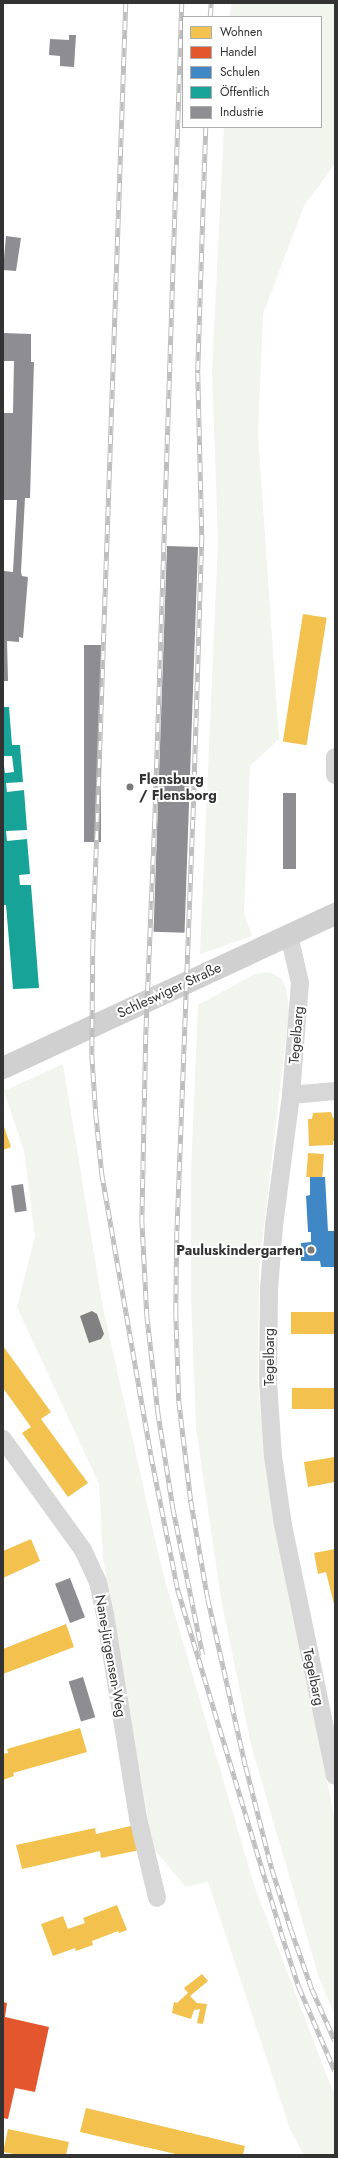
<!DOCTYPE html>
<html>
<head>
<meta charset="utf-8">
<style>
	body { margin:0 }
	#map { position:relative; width:338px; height:2158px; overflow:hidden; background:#fff; font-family:Jost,sans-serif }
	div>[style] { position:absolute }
	.green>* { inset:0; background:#f1f5ed }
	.homes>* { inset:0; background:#f2c14e; transform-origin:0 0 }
	.shops>* { inset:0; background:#e4572e }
	.schools>* { inset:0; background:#3f88c5 }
	.public>* { inset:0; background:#17a398 }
	.industry>* { inset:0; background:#8d8d92; transform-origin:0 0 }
	.building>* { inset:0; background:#818181 }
	.street>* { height:18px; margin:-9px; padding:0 9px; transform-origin:9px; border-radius:9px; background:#d7d7d7 }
	.secondary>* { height:22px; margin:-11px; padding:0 11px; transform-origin:11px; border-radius:11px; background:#d0d0d0 }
	.rail>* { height:4.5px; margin-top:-2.25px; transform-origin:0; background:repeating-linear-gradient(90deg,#fff 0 9px,#bebebe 0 18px); box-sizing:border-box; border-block:1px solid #bebebe }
	.dots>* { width:11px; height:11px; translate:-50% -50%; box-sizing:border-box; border:2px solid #fff; border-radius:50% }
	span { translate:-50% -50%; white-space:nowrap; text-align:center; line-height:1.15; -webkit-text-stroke:4px #fff; paint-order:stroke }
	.poi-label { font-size:14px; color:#333; font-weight:700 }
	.left { translate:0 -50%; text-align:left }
	.right { translate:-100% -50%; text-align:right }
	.street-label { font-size:14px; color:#333 }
	.frame { position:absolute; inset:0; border:4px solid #333; pointer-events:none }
	.legend { position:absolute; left:182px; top:16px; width:140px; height:112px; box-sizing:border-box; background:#fff; border:1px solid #adadad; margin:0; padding:5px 7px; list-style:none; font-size:12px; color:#333 }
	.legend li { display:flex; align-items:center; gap:8px; height:20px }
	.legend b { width:20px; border:1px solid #adadad }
</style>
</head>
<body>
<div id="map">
	<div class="green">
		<i style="clip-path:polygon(231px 3px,335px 3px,335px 164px,304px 206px,263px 314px,258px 434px,279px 739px,250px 766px,244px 913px,252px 936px,200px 954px,218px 541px,212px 370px,224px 127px,321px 127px,321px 17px,230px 17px)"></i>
		<i style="clip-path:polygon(268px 972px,281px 978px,286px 988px,289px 1011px,259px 1270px,258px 1386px,272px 1509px,335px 1821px,335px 2016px,319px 1978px,251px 1745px,221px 1599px,196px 1427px,191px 1296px,191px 1173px,198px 1005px,255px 974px)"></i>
		<i style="clip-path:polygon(63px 1064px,103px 1308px,163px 1574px,254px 1885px,328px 2079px,335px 2094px,335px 2155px,304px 2155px,290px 2129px,208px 1882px,186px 1887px,153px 1848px,103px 1558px,99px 1484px,17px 1307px,35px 1236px,24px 1151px,4px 1091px)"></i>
	</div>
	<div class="homes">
		<i style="left:303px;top:614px;width:24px;height:129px;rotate:9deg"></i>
		<i style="clip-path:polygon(331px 1112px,333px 1118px,335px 1118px,335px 1141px,333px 1141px,333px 1145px,309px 1146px,308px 1119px,312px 1119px,313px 1113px)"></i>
		<i style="clip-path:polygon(3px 1124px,11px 1147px,3px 1150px)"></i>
		<i style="left:308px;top:1153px;width:16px;height:24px;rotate:4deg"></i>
		<i style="left:335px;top:1312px;width:22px;height:44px;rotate:90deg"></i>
		<i style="clip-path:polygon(3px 1346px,51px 1412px,41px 1419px,88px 1483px,68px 1497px,22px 1433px,31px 1427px,3px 1388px)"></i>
		<i style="left:335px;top:1388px;width:21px;height:43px;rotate:90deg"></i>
		<i style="clip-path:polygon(335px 1457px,335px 1482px,308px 1487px,304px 1462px)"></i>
		<i style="clip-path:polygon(31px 1539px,40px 1561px,3px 1578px,3px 1551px)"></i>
		<i style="clip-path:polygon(335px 1549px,335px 1604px,334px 1604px,326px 1572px,318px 1574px,314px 1553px)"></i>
		<i style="clip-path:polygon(66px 1624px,74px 1647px,3px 1674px,3px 1649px)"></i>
		<i style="clip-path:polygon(80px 1728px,87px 1752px,13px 1773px,14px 1776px,3px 1780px,3px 1754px,8px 1753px,7px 1749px)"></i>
		<i style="clip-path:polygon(135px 1825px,140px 1850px,101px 1858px,100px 1851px,22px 1869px,16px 1845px,95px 1828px,96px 1834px)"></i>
		<i style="clip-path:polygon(117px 1905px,127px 1930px,119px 1933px,118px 1931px,92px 1941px,93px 1945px,76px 1951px,75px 1948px,53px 1956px,41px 1924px,63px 1916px,68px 1929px,85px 1923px,83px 1918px)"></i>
		<i style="clip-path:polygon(202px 1974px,208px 1981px,190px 1996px,197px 2003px,207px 2004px,203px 2024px,197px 2023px,200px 2009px,194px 2010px,191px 2019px,172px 2013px,174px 2002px,177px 2003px,188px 1993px,184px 1988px)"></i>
		<i style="clip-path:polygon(86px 2108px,245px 2146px,243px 2155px,180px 2155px,80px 2132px)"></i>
		<i style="clip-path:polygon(8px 2129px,69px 2142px,66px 2155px,19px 2155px,3px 2152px)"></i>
	</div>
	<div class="shops">
		<i style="clip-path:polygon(3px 2002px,7px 2003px,5px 2017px,49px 2027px,35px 2092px,15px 2088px,8px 2119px,3px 2118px)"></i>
	</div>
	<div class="schools">
		<i style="clip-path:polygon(310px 1177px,325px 1177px,328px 1231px,335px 1231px,335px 1267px,321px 1267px,320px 1261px,301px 1261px,301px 1243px,311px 1242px,311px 1232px,308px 1232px,306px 1196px,310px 1195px)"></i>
	</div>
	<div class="public">
		<i style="clip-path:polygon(3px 707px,9px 707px,12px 745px,20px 745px,23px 782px,6px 783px,7px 792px,24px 790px,27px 830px,6px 831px,7px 841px,27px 839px,30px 874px,19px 875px,20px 885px,31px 885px,39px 988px,13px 989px,6px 905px,3px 905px,3px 760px,5px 773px,14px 772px,12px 756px,3px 756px)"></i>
	</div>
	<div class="industry">
		<i style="clip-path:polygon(69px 35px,76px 35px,74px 67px,60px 66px,60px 56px,49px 55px,50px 39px,69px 40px)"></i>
		<i style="clip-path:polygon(6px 236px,21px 238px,16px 271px,3px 270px)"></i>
		<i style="clip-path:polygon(3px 333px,31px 334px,31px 362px,34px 362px,30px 498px,25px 498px,21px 572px,22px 576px,28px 577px,23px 638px,19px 637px,19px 642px,7px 641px,8px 681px,3px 681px,3px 571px,13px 572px,17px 500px,3px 500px,3px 413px,13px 413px,14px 361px,3px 361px)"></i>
		<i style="left:167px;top:546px;width:31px;height:386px;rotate:2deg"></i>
		<i style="left:84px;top:645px;width:17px;height:197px"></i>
		<i style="left:283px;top:793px;width:13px;height:76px"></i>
		<i style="left:23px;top:1184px;width:27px;height:12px;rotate:82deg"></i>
		<i style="left:70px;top:1578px;width:42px;height:16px;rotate:69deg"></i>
		<i style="left:83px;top:1677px;width:42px;height:15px;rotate:73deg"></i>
	</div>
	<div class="building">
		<i style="clip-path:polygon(92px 1311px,97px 1314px,104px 1334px,101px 1339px,89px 1343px,80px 1316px)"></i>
	</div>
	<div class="street">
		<i style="left:335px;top:757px;width:18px;rotate:90deg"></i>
		<i style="left:289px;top:935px;width:49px;rotate:77.1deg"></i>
		<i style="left:300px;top:983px;width:112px;rotate:94.6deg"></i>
		<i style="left:291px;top:1095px;width:132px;rotate:97.4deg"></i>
		<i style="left:274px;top:1226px;width:63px;rotate:94.5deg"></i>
		<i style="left:269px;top:1289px;width:92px;rotate:90.6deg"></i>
		<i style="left:268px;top:1381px;width:75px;rotate:86.2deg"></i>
		<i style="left:273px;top:1456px;width:70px;rotate:81.8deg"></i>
		<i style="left:283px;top:1525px;width:256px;rotate:78.3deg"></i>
		<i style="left:291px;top:1095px;width:44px;rotate:-5.2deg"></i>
		<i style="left:3px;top:1439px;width:137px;rotate:54.2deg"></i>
		<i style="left:83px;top:1550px;width:35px;rotate:65deg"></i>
		<i style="left:98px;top:1582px;width:33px;rotate:78deg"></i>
		<i style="left:105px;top:1614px;width:207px;rotate:80.8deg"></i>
		<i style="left:138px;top:1818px;width:82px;rotate:76.6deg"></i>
	</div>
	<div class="secondary">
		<i style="left:3px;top:1068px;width:366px;rotate:-24.9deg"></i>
	</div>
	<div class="rail">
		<i style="left:126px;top:3px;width:945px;rotate:92deg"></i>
		<i style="left:93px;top:947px;width:108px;rotate:90.5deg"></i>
		<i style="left:92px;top:1055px;width:59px;rotate:86.1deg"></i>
		<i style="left:96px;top:1114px;width:60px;rotate:84.3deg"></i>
		<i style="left:102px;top:1174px;width:285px;rotate:80.1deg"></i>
		<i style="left:151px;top:1455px;width:138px;rotate:78.7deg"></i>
		<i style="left:178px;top:1590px;width:357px;rotate:73.2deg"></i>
		<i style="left:281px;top:1932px;width:58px;rotate:71.9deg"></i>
		<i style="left:299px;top:1987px;width:91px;rotate:66.8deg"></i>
		<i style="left:182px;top:3px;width:817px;rotate:91.89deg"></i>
		<i style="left:155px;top:820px;width:215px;rotate:92.4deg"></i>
		<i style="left:146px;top:1035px;width:184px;rotate:91.2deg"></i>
		<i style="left:142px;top:1219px;width:96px;rotate:87deg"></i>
		<i style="left:147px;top:1315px;width:98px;rotate:83.5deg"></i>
		<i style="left:158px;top:1412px;width:97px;rotate:81.1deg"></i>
		<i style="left:173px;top:1508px;width:150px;rotate:78.5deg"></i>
		<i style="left:210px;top:17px;width:14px;rotate:-86deg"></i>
		<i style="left:206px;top:127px;width:246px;rotate:91.9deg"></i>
		<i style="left:198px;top:373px;width:165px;rotate:88.6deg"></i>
		<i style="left:202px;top:538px;width:282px;rotate:91.8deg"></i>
		<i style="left:193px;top:820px;width:411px;rotate:92.2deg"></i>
		<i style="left:177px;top:1231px;width:81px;rotate:90.7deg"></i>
		<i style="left:176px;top:1312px;width:89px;rotate:88.1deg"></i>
		<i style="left:179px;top:1401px;width:101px;rotate:83.2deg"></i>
		<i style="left:191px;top:1501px;width:99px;rotate:80.2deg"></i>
		<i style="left:208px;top:1599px;width:172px;rotate:77.3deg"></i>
		<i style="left:246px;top:1767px;width:105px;rotate:75.7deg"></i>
		<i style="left:272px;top:1869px;width:63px;rotate:72.4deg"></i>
		<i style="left:291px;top:1929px;width:64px;rotate:70.7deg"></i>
		<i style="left:312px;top:1989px;width:57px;rotate:66.1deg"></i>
	</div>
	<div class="dots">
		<i style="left:130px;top:787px;background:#7a7a7a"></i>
		<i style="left:311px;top:1250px;background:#7a7a7a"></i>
	</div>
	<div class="poi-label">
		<span class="left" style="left:139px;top:787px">Flensburg<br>/ Flensborg</span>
		<span class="right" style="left:303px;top:1250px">Pauluskindergarten</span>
	</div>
	<div class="street-label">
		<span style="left:169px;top:990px;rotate:-25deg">Schleswiger Straße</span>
		<span style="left:296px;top:1035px;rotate:-85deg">Tegelbarg</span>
		<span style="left:269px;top:1357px;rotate:-90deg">Tegelbarg</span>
		<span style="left:111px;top:1656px;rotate:80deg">Nane-Jürgensen-Weg</span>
		<span style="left:314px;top:1677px;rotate:78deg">Tegelbarg</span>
	</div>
	<div class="frame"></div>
	<ul class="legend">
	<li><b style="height:11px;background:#f2c14e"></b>Wohnen</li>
	<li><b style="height:11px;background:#e4572e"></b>Handel</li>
	<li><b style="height:11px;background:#3f88c5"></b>Schulen</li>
	<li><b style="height:11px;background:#17a398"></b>Öffentlich</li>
	<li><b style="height:11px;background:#8d8d92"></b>Industrie</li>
	</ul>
</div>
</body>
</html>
